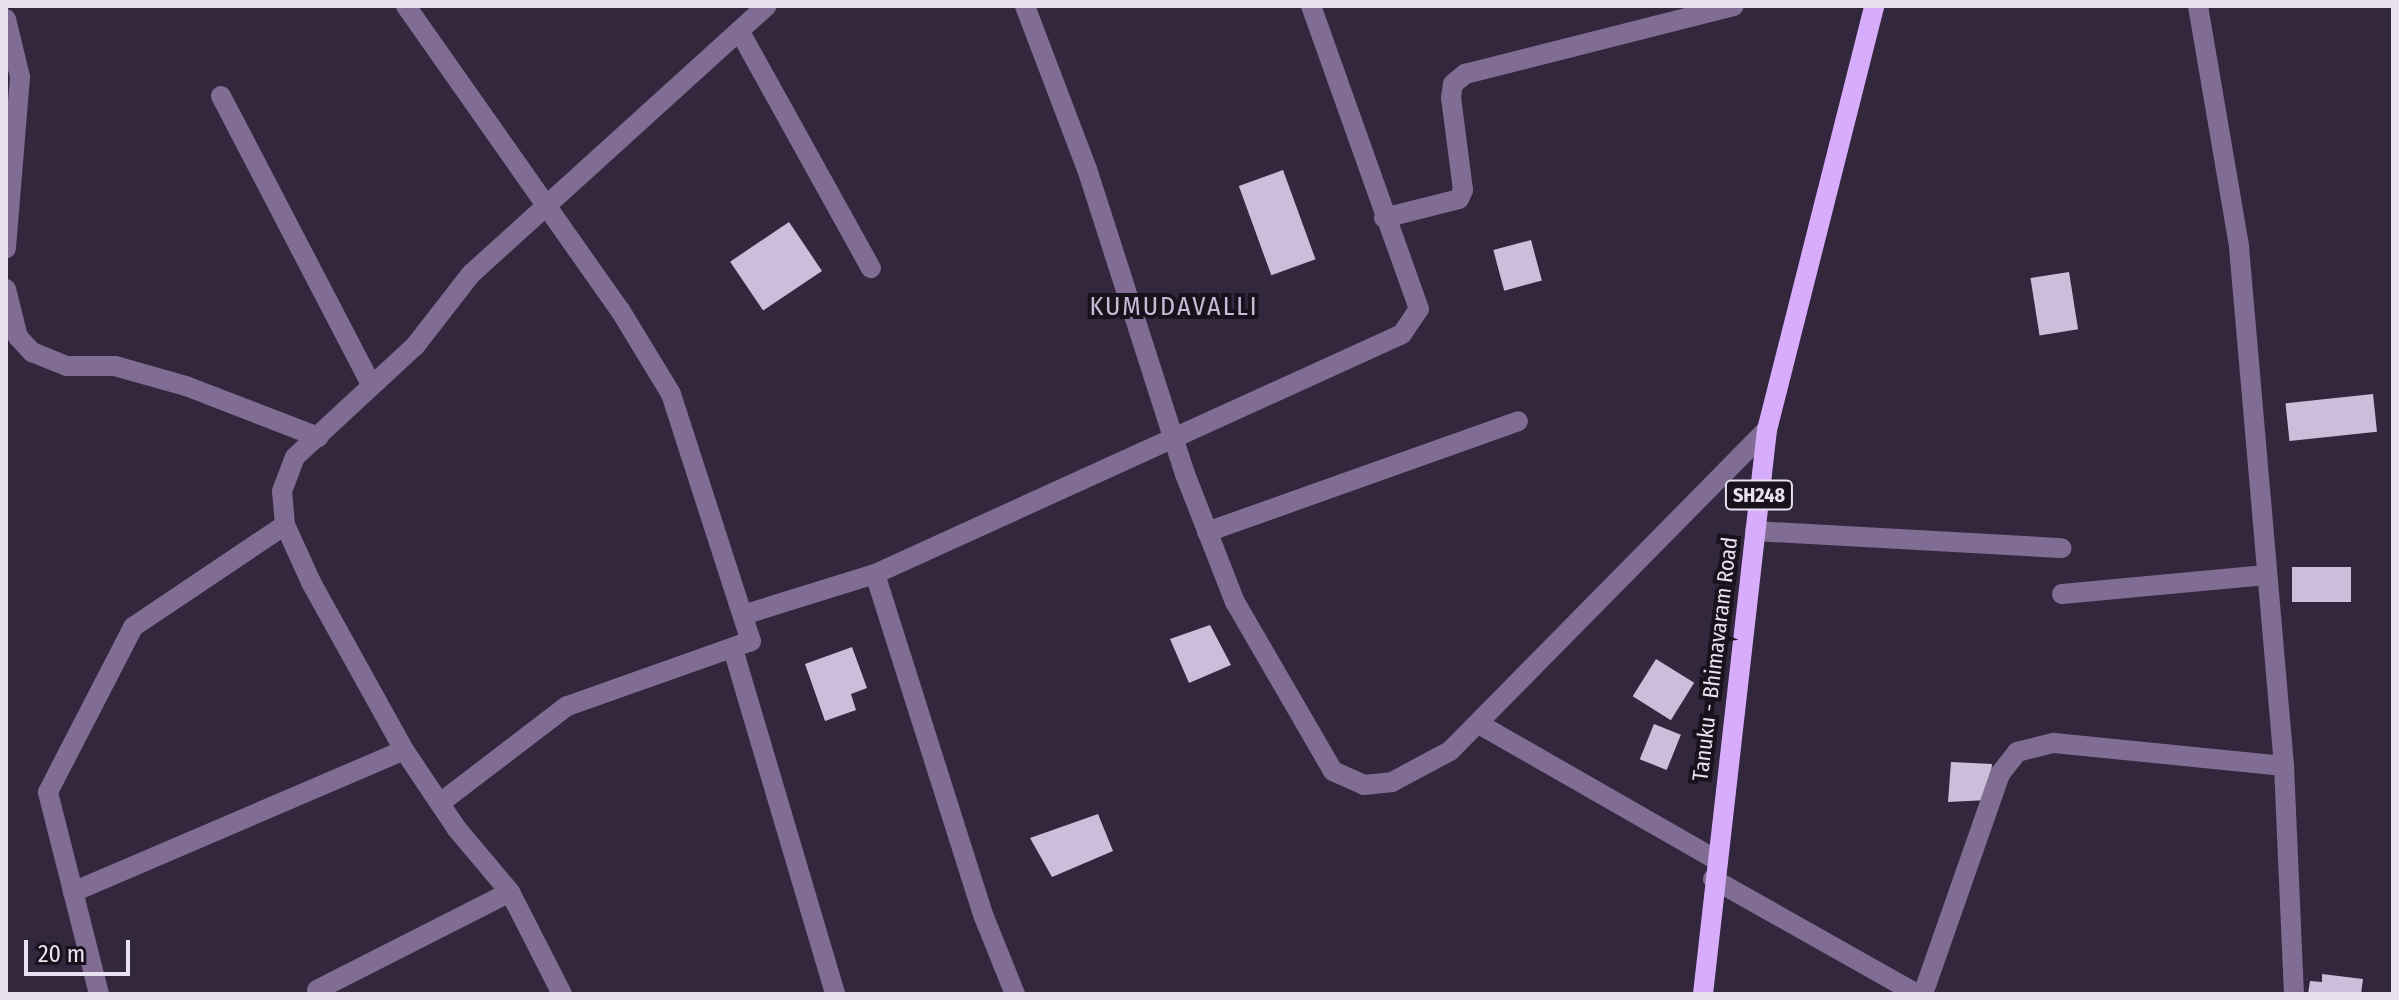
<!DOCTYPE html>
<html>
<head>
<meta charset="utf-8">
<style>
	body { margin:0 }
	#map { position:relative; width:2399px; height:1000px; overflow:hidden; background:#33273d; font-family:"Fira Sans Condensed",sans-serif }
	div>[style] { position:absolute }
	.building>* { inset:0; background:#ccbedb; transform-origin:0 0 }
	.minor>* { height:20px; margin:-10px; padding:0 10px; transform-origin:10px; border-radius:10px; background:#816d93 }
	.major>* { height:20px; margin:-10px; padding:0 10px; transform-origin:10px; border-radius:10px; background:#d6acfb }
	span { translate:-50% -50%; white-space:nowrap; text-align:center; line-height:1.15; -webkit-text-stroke:8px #18121c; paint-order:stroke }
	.shield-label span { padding:2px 6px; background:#18121c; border:2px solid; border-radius:6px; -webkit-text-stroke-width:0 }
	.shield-label { font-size:20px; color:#e8e1ef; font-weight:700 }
	.street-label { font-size:22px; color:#e8e1ef }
	.quarter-label { font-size:26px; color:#c8b9d6; letter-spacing:2px }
	.frame { position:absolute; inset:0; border:8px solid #e8e1ef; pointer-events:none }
	.scale { position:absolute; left:24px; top:940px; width:106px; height:36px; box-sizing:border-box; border:4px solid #e8e1ef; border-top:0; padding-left:10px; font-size:24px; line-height:28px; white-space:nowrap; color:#e8e1ef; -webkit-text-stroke:6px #18121c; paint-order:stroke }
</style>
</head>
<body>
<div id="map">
	<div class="building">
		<i style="left:1283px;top:170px;width:95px;height:47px;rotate:70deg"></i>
		<i style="left:789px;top:222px;width:59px;height:71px;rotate:56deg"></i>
		<i style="left:1531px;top:240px;width:42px;height:39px;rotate:75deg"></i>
		<i style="left:2069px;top:272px;width:58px;height:39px;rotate:81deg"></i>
		<i style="left:2373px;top:394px;width:38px;height:88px;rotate:84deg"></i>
		<i style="left:2292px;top:567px;width:59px;height:35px"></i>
		<i style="clip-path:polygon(1210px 625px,1231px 665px,1189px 683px,1170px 639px)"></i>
		<i style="clip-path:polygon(852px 647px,867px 688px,851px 694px,856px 710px,825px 721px,805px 664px)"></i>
		<i style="left:1656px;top:659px;width:45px;height:44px;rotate:32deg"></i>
		<i style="left:1654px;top:724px;width:29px;height:38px;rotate:22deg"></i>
		<i style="clip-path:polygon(1951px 762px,1992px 764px,1988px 800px,1948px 802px)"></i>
		<i style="clip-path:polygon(1098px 814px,1113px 851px,1052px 877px,1030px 838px)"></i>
		<i style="clip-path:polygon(2322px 974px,2363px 979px,2361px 994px,2308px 994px,2310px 981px,2322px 982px)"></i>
	</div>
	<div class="minor">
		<i style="left:406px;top:6px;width:372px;rotate:54.9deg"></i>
		<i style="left:620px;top:310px;width:98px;rotate:58.7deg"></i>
		<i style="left:671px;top:394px;width:260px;rotate:72.1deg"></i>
		<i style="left:751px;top:641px;width:195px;rotate:160.5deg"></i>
		<i style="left:567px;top:706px;width:160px;rotate:142.6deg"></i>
		<i style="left:1025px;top:6px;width:174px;rotate:69.2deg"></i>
		<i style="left:1087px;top:169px;width:320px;rotate:72.2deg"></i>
		<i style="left:1185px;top:474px;width:137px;rotate:68.7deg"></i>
		<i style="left:1235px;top:602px;width:195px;rotate:59.9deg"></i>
		<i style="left:1333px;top:771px;width:34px;rotate:24deg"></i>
		<i style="left:1364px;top:785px;width:28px;rotate:-6deg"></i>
		<i style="left:1392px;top:782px;width:66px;rotate:-28.1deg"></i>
		<i style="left:1450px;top:751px;width:451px;rotate:-45.4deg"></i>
		<i style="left:2198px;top:6px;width:244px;rotate:80.3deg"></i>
		<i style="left:2239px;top:247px;width:521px;rotate:85.04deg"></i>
		<i style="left:2284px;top:766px;width:228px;rotate:87.5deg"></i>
		<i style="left:6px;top:19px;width:60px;rotate:76.4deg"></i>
		<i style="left:20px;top:77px;width:172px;rotate:94.7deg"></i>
		<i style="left:740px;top:32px;width:270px;rotate:61deg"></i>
		<i style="left:221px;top:96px;width:325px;rotate:62.5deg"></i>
		<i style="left:1384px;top:218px;width:77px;rotate:-14.2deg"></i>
		<i style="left:1459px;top:199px;width:10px;rotate:-66deg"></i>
		<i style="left:1463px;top:190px;width:93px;rotate:-97.4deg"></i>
		<i style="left:1451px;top:98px;width:14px;rotate:-82deg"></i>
		<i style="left:1453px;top:84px;width:16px;rotate:-40deg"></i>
		<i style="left:1465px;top:74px;width:277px;rotate:-14.2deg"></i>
		<i style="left:6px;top:289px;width:49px;rotate:76deg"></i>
		<i style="left:18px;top:337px;width:21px;rotate:47deg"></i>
		<i style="left:32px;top:352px;width:38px;rotate:22deg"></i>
		<i style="left:67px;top:366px;width:48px"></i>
		<i style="left:115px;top:366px;width:74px;rotate:15.7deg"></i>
		<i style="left:186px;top:386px;width:142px;rotate:21.1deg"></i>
		<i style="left:1755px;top:531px;width:307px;rotate:3.2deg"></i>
		<i style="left:1207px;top:532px;width:330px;rotate:-19.6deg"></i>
		<i style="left:875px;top:574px;width:360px;rotate:72.4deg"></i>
		<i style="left:984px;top:917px;width:83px;rotate:68.1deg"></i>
		<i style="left:2062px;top:594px;width:205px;rotate:-5.3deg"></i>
		<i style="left:743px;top:615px;width:138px;rotate:-17.3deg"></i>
		<i style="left:875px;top:574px;width:579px;rotate:-24.48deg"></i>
		<i style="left:1402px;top:334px;width:30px;rotate:-56deg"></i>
		<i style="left:1419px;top:309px;width:322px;rotate:-109.6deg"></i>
		<i style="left:733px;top:649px;width:360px;rotate:73.5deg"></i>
		<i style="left:1479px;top:724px;width:273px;rotate:29.8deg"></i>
		<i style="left:1713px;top:879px;width:234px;rotate:29.4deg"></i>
		<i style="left:73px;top:892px;width:360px;rotate:-23.2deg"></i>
		<i style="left:317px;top:990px;width:216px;rotate:-26.9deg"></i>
		<i style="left:99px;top:994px;width:208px;rotate:-104.2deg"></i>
		<i style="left:48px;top:792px;width:186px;rotate:-62.7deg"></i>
		<i style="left:133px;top:627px;width:183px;rotate:-33.9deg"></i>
		<i style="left:562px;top:994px;width:114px;rotate:-117deg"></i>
		<i style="left:510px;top:892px;width:82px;rotate:-130.1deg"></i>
		<i style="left:457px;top:829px;width:95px;rotate:-123.9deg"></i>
		<i style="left:404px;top:750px;width:192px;rotate:-119deg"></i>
		<i style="left:311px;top:582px;width:63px;rotate:-114.5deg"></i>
		<i style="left:285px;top:525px;width:34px;rotate:-95deg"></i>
		<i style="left:282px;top:491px;width:36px;rotate:-69deg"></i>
		<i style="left:295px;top:457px;width:163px;rotate:-42.8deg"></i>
		<i style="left:415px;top:346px;width:91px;rotate:-52.1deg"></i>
		<i style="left:471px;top:274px;width:399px;rotate:-42.2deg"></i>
		<i style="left:1923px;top:994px;width:233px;rotate:-70.7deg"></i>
		<i style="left:2000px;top:774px;width:28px;rotate:-52deg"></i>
		<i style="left:2017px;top:752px;width:38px;rotate:-14deg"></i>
		<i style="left:2054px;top:743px;width:231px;rotate:5.7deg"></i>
	</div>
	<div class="major">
		<i style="left:1703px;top:994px;width:568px;rotate:-83.53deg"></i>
		<i style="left:1767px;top:430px;width:437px;rotate:-75.8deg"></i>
	</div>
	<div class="shield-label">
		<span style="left:1759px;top:495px">SH248</span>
	</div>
	<div class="street-label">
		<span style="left:1715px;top:659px;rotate:-83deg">Tanuku - Bhimavaram Road</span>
	</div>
	<div class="quarter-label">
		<span style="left:1174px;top:307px">KUMUDAVALLI</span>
	</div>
	<div class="frame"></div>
	<div class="scale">20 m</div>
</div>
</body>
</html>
